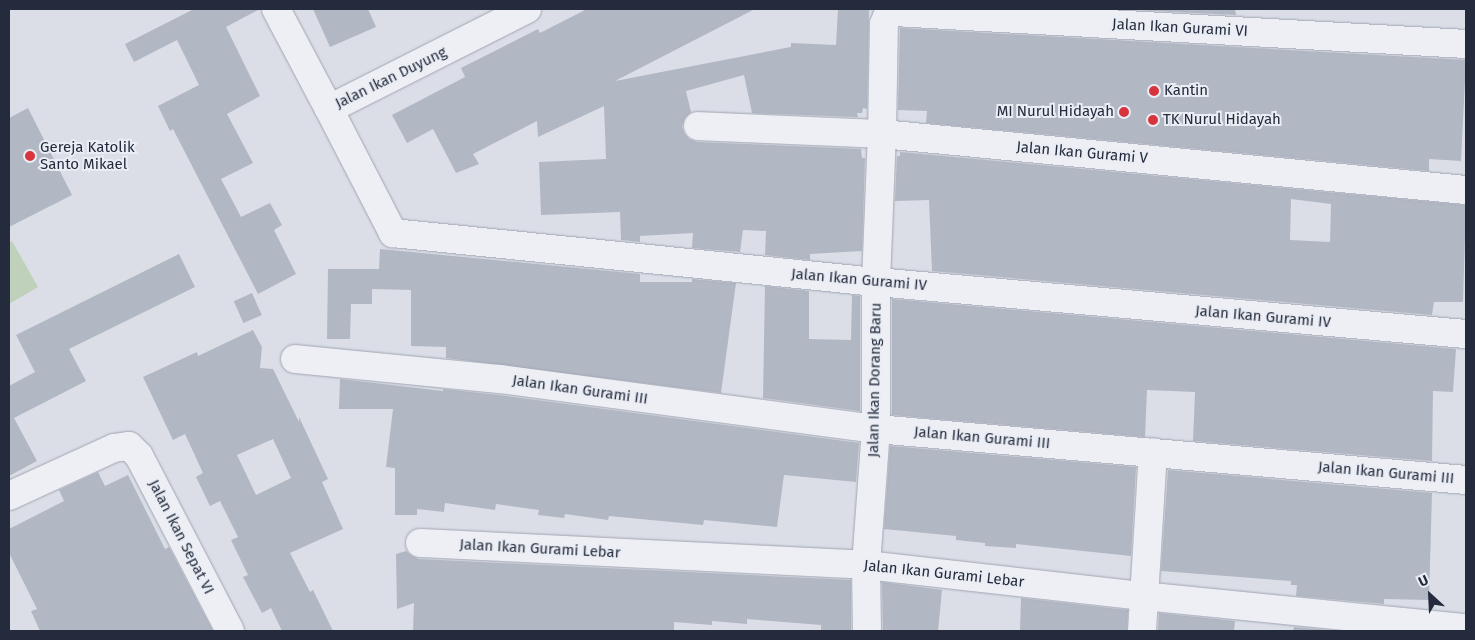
<!DOCTYPE html>
<html>
<head>
<meta charset="utf-8">
<style>
	body { margin:0 }
	#map { position:relative; width:1475px; height:640px; overflow:hidden; background:#dbdee7; font-family:"Fira Sans",sans-serif }
	div>[style] { position:absolute }
	.green>* { inset:0; background:#bfd1bb }
	.building>* { inset:0; background:#b2b7c4; transform-origin:0 0 }
	.roads { filter:drop-shadow(0 0 1px #a0a5b1) drop-shadow(0 0 1px #a0a5b1) }
	.minor>* { height:28px; margin:-14px; padding:0 14px; transform-origin:14px; border-radius:14px; background:#eeeff5 }
	.dots>* { width:14px; height:14px; translate:-50% -50%; box-sizing:border-box; border:2px solid #eaedf4; border-radius:50% }
	span { translate:-50% -50%; white-space:nowrap; text-align:center; line-height:1.15; -webkit-text-stroke:4px #eaedf4; paint-order:stroke }
	.street-label { font-size:15px; color:#242b3d }
	.poi-label { font-size:15px; color:#242b3d }
	.left { translate:0 -50%; text-align:left }
	.right { translate:-100% -50%; text-align:right }
	.frame { position:absolute; inset:0; border:10px solid #242b3d; pointer-events:none }
	.north { position:absolute; left:1405px; top:570px; width:50px; height:50px; -webkit-text-stroke:4px #eaedf4; paint-order:stroke; rotate:335deg; font-size:14px; font-weight:700; line-height:20px; text-align:center; color:#242b3d }
	.north::after { content:''; display:block; margin:auto; width:18px; height:22px; background:#242b3d; clip-path:polygon(50% 0,100% 100%,50% 72%,0 100%) }
</style>
</head>
<body>
<div id="map">
	<div class="green">
		<i style="clip-path:polygon(12px 241px,38px 287px,9px 304px,9px 243px)"></i>
	</div>
	<div class="building">
		<i style="clip-path:polygon(194px 9px,260px 9px,226px 27px,260px 96px,227px 114px,253px 163px,221px 179px,241px 217px,270px 203px,282px 225px,274px 230px,296px 274px,258px 294px,173px 129px,170px 131px,158px 106px,199px 85px,177px 40px,134px 62px,125px 44px)"></i>
		<i style="clip-path:polygon(313px 9px,368px 9px,376px 27px,330px 47px)"></i>
		<i style="clip-path:polygon(587px 9px,755px 9px,615px 81px,791px 47px,791px 43px,836px 45px,838px 9px,869px 9px,867px 109px,863px 108px,862px 113px,857px 113px,858px 117px,752px 113px,744px 75px,686px 91px,691px 112px,685px 118px,682px 126px,684px 133px,689px 139px,697px 142px,861px 149px,862px 158px,865px 158px,862px 251px,810px 254px,810px 260px,765px 255px,766px 231px,743px 230px,740px 252px,692px 248px,693px 233px,640px 236px,640px 242px,621px 240px,620px 212px,541px 215px,539px 162px,606px 159px,604px 106px,538px 137px,537px 121px,473px 154px,479px 164px,456px 173px,433px 129px,407px 143px,392px 115px,465px 77px,461px 68px,538px 29px,540px 33px)"></i>
		<i style="clip-path:polygon(1116px 9px,1235px 9px,1236px 15px)"></i>
		<i style="clip-path:polygon(900px 28px,1466px 60px,1461px 161px,1429px 159px,1429px 171px,926px 123px,927px 111px,898px 110px)"></i>
		<i style="clip-path:polygon(28px 108px,72px 195px,9px 227px,9px 118px)"></i>
		<i style="clip-path:polygon(evenodd,900px 152px,1466px 205px,1463px 302px,1434px 302px,1432px 315px,932px 271px,929px 200px,895px 201px,897px 156px,900px 156px,900px 152px,1291px 199px,1331px 204px,1330px 242px,1290px 240px,1291px 199px)"></i>
		<i style="clip-path:polygon(380px 249px,640px 274px,640px 282px,692px 282px,692px 279px,736px 283px,721px 393px,446px 358px,446px 347px,411px 346px,411px 290px,372px 289px,372px 304px,351px 304px,350px 339px,327px 339px,328px 269px,379px 269px)"></i>
		<i style="clip-path:polygon(179px 254px,195px 287px,69px 349px,86px 381px,14px 418px,37px 461px,9px 476px,9px 386px,35px 372px,16px 335px)"></i>
		<i style="clip-path:polygon(765px 286px,809px 291px,809px 339px,851px 340px,852px 295px,860px 296px,860px 411px,763px 398px)"></i>
		<i style="left:252px;top:293px;width:24px;height:20px;rotate:66deg"></i>
		<i style="clip-path:polygon(892px 299px,1456px 349px,1453px 392px,1433px 391px,1432px 461px,1193px 441px,1195px 392px,1147px 390px,1145px 437px,892px 415px)"></i>
		<i style="clip-path:polygon(evenodd,253px 330px,262px 347px,260px 368px,273px 369px,299px 422px,299px 417px,328px 479px,322px 482px,343px 529px,290px 553px,310px 592px,313px 590px,333px 631px,282px 631px,271px 608px,262px 613px,243px 577px,248px 575px,231px 540px,238px 537px,220px 501px,210px 506px,196px 477px,203px 473px,185px 434px,173px 440px,143px 377px,197px 352px,198px 356px,253px 330px,273px 439px,291px 478px,256px 495px,237px 455px,273px 439px)"></i>
		<i style="clip-path:polygon(340px 379px,443px 391px,443px 389px,498px 395px,859px 443px,856px 482px,784px 475px,777px 527px,704px 520px,703px 525px,609px 516px,608px 520px,565px 514px,564px 518px,538px 515px,539px 510px,496px 504px,495px 510px,445px 503px,444px 512px,417px 509px,417px 515px,395px 515px,395px 468px,386px 467px,393px 409px,339px 409px)"></i>
		<i style="clip-path:polygon(890px 446px,1136px 467px,1131px 556px,1016px 544px,1016px 548px,985px 546px,985px 543px,956px 540px,956px 536px,884px 529px)"></i>
		<i style="clip-path:polygon(1168px 470px,1432px 493px,1429px 600px,1384px 599px,1384px 604px,1296px 596px,1297px 585px,1291px 585px,1291px 581px,1161px 571px)"></i>
		<i style="clip-path:polygon(98px 472px,105px 486px,128px 475px,165px 549px,169px 547px,213px 631px,40px 631px,31px 611px,37px 609px,9px 553px,9px 529px,64px 501px,59px 490px)"></i>
		<i style="clip-path:polygon(406px 551px,412px 556px,419px 559px,851px 580px,851px 631px,821px 630px,821px 625px,747px 619px,747px 624px,712px 621px,712px 625px,674px 622px,674px 631px,413px 631px,414px 603px,397px 609px,396px 554px)"></i>
		<i style="clip-path:polygon(882px 582px,942px 590px,938px 631px,883px 631px)"></i>
		<i style="clip-path:polygon(1021px 598px,1128px 610px,1127px 631px,1020px 631px)"></i>
		<i style="clip-path:polygon(1159px 613px,1235px 621px,1234px 631px,1158px 631px)"></i>
		<i style="clip-path:polygon(1294px 627px,1340px 631px,1293px 631px)"></i>
	</div>
	<div class="roads">
		<div class="minor">
			<i style="left:276px;top:9px;width:113px;rotate:62.1deg"></i>
			<i style="left:329px;top:109px;width:222px;rotate:-26.8deg"></i>
			<i style="left:329px;top:109px;width:140px;rotate:62.7deg"></i>
			<i style="left:393px;top:233px;width:485px;rotate:5.8deg"></i>
			<i style="left:876px;top:282px;width:592px;rotate:5.04deg"></i>
			<i style="left:698px;top:126px;width:184px;rotate:2.5deg"></i>
			<i style="left:882px;top:134px;width:587px;rotate:5.48deg"></i>
			<i style="left:295px;top:359px;width:206px;rotate:5.6deg"></i>
			<i style="left:500px;top:379px;width:379px;rotate:7.6deg"></i>
			<i style="left:876px;top:429px;width:592px;rotate:4.94deg"></i>
			<i style="left:9px;top:496px;width:115px;rotate:-24.6deg"></i>
			<i style="left:114px;top:448px;width:15px;rotate:-8deg"></i>
			<i style="left:129px;top:446px;width:14px;rotate:45deg"></i>
			<i style="left:139px;top:456px;width:197px;rotate:62.5deg"></i>
			<i style="left:420px;top:543px;width:447px;rotate:2.8deg"></i>
			<i style="left:866px;top:565px;width:279px;rotate:6.4deg"></i>
			<i style="left:1143px;top:596px;width:325px;rotate:5.7deg"></i>
			<i style="left:867px;top:631px;width:66px;rotate:-90.9deg"></i>
			<i style="left:866px;top:565px;width:136px;rotate:-85.8deg"></i>
			<i style="left:876px;top:429px;width:147px;rotate:-90deg"></i>
			<i style="left:876px;top:282px;width:148px;rotate:-87.7deg"></i>
			<i style="left:882px;top:134px;width:110px;rotate:-89deg"></i>
			<i style="left:884px;top:24px;width:8px;rotate:-67deg"></i>
			<i style="left:887px;top:17px;width:9px;rotate:-36deg"></i>
			<i style="left:894px;top:12px;width:573px;rotate:3.2deg"></i>
			<i style="left:1142px;top:631px;width:179px;rotate:-86.5deg"></i>
		</div>
	</div>
	<div class="dots">
		<i style="left:1154px;top:91px;background:#d7343d"></i>
		<i style="left:1124px;top:112px;background:#d7343d"></i>
		<i style="left:1153px;top:120px;background:#d7343d"></i>
		<i style="left:30px;top:156px;background:#d7343d"></i>
	</div>
	<div class="street-label">
		<span style="left:1180px;top:28px;rotate:3deg">Jalan Ikan Gurami VI</span>
		<span style="left:391px;top:78px;rotate:-26deg">Jalan Ikan Duyung</span>
		<span style="left:1082px;top:153px;rotate:5deg">Jalan Ikan Gurami V</span>
		<span style="left:859px;top:280px;rotate:5deg">Jalan Ikan Gurami IV</span>
		<span style="left:1263px;top:317px;rotate:5deg">Jalan Ikan Gurami IV</span>
		<span style="left:875px;top:380px;rotate:-89deg">Jalan Ikan Dorang Baru</span>
		<span style="left:580px;top:390px;rotate:8deg">Jalan Ikan Gurami III</span>
		<span style="left:982px;top:438px;rotate:5deg">Jalan Ikan Gurami III</span>
		<span style="left:1386px;top:473px;rotate:5deg">Jalan Ikan Gurami III</span>
		<span style="left:181px;top:537px;rotate:63deg">Jalan Ikan Sepat VI</span>
		<span style="left:540px;top:549px;rotate:3deg">Jalan Ikan Gurami Lebar</span>
		<span style="left:944px;top:574px;rotate:6deg">Jalan Ikan Gurami Lebar</span>
	</div>
	<div class="poi-label">
		<span class="left" style="left:1164px;top:91px">Kantin</span>
		<span class="right" style="left:1114px;top:112px">MI Nurul Hidayah</span>
		<span class="left" style="left:1163px;top:120px">TK Nurul Hidayah</span>
		<span class="left" style="left:40px;top:156px">Gereja Katolik<br>Santo Mikael</span>
	</div>
	<div class="frame"></div>
	<div class="north">U</div>
</div>
</body>
</html>
